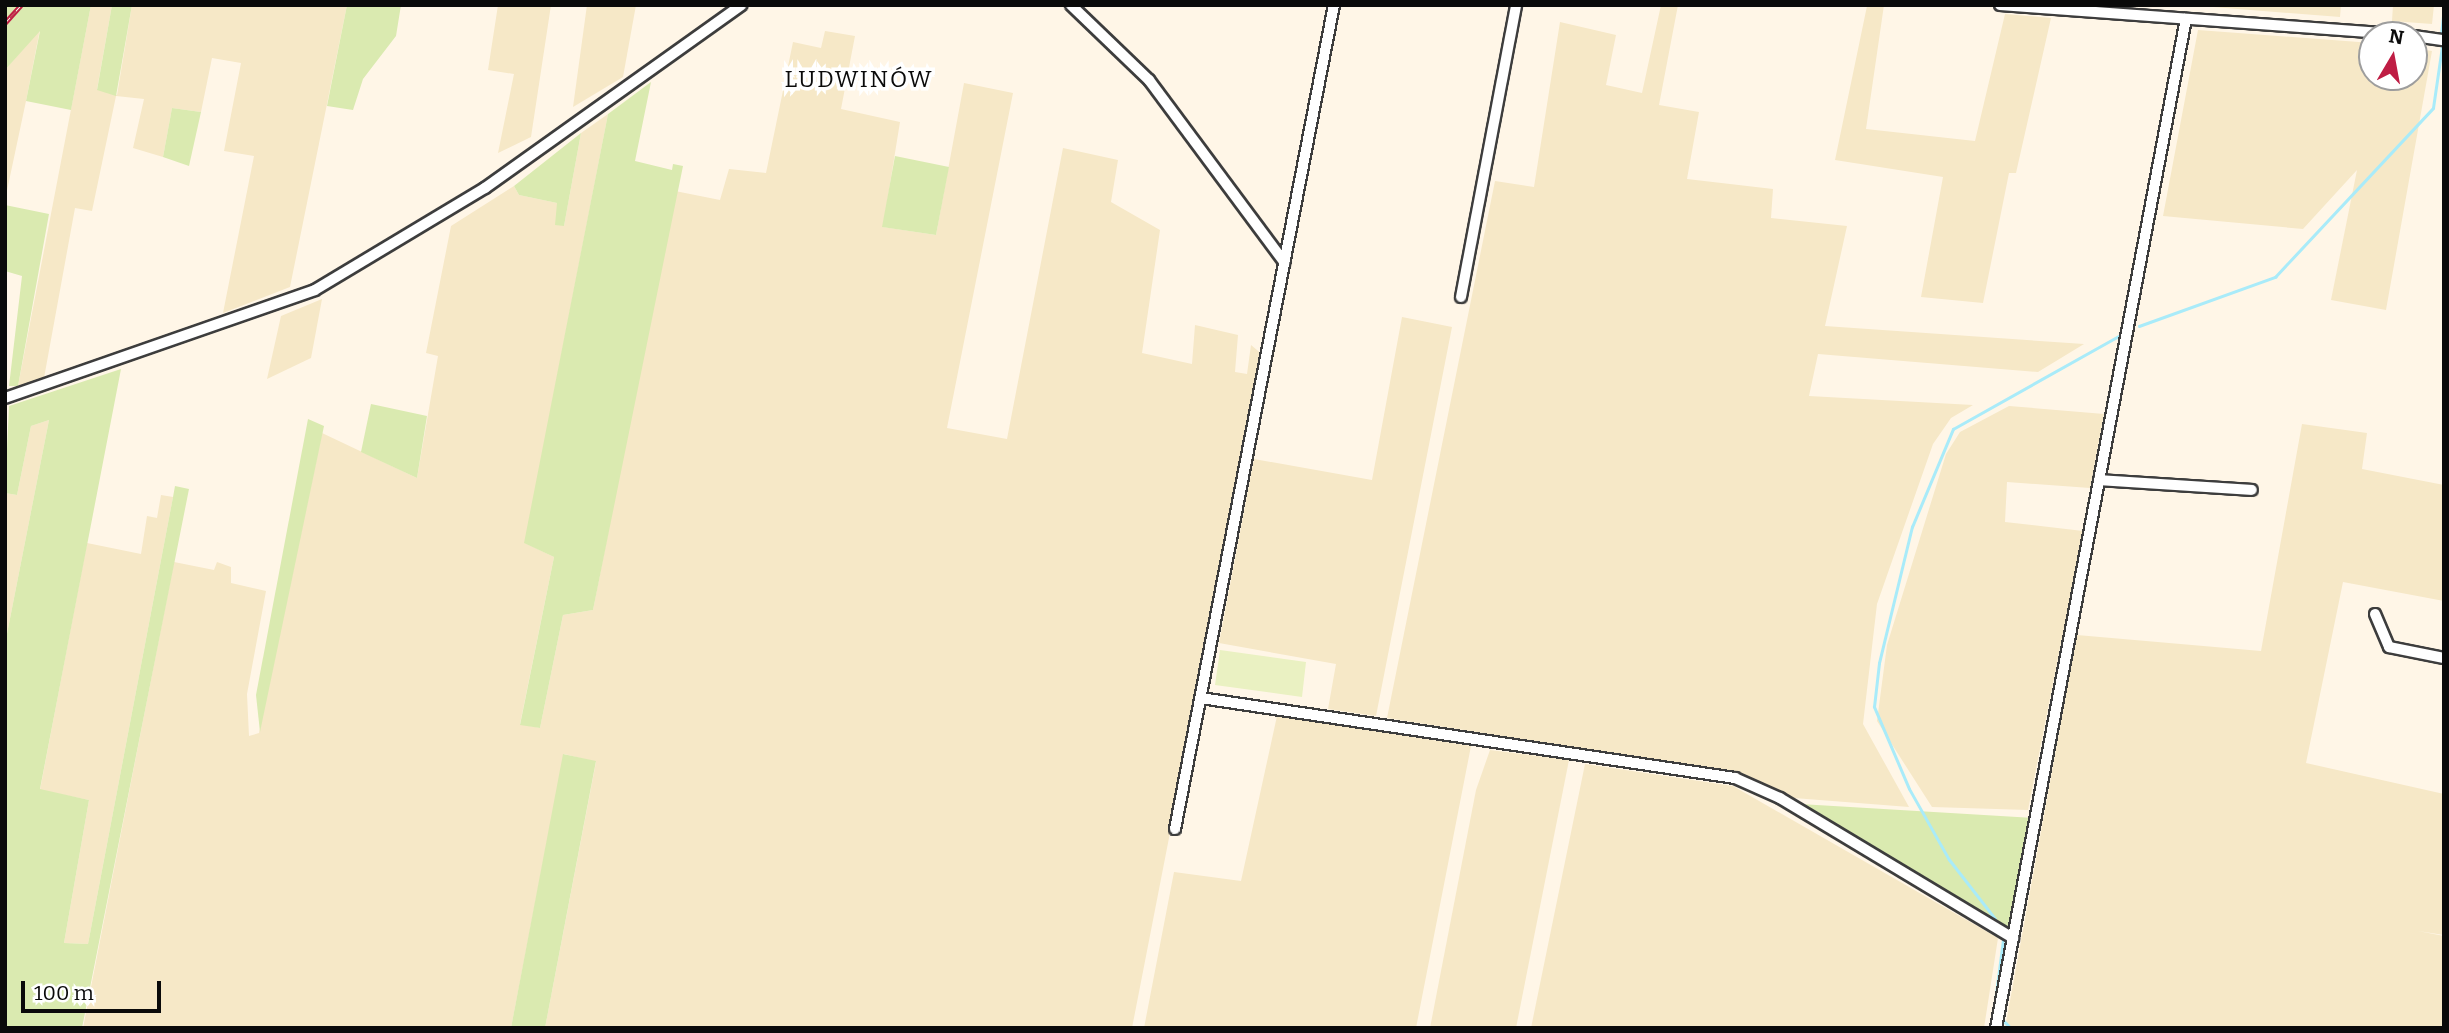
<!DOCTYPE html>
<meta charset="utf-8">
<style>
body{margin:0}
#map{position:relative;width:2449px;height:1033px;overflow:hidden;background:#fff6e7;font-family:Bitter,serif}
div>[style]{position:absolute}
[style*='--x']{left:calc(var(--x)*1px);top:calc(var(--y)*1px);width:calc(var(--w)*1px);rotate:calc(var(--a)*1deg)}
.farmland>*{inset:0;background:#f6e8c7}
.green>*{inset:0;background:#daeab0}
.pitch>*{inset:0;background:#eaf1c2}
.stream>*{height:2.5px;margin:-1.25px;padding:0 1.25px;transform-origin:1.25px;border-radius:1.25px;background:#a9ebf9}
.roads{filter:drop-shadow(2px 0 #3d3d3d) drop-shadow(-2px 0 #3d3d3d) drop-shadow(0 2px #3d3d3d) drop-shadow(0 -2px #3d3d3d)}
.street>*{height:10px;margin:-5px;padding:0 5px;transform-origin:5px;border-radius:5px;background:#fff}
.rail>*{height:5px;margin-top:-2.5px;transform-origin:0;background:repeating-linear-gradient(90deg,#fff 0 8px,#bf1d44 0 16px);box-sizing:border-box;border-block:2px solid #bf1d44}
span{translate:-50% -50%;white-space:nowrap;text-align:center;line-height:1.15;-webkit-text-stroke:7px #fff;paint-order:stroke}
.quarter-label{font-size:23px;color:#0a0a0a;letter-spacing:2px}
.frame{position:absolute;inset:0;border:7px solid #0a0a0a;pointer-events:none}
.north{position:absolute;left:2358px;top:21px;width:70px;height:70px;box-sizing:border-box;background:#fff;border:2px solid #9d9d9d;border-radius:50%;rotate:10deg;font-size:19px;font-weight:700;line-height:28px;text-align:center;color:#0a0a0a}
.north::after{content:'';display:block;margin:auto;width:24px;height:32px;background:#bf1d44;clip-path:polygon(50% 0,100% 100%,50% 72%,0 100%)}
.scale{position:absolute;left:21px;top:981px;width:140px;height:32px;box-sizing:border-box;border:4px solid #0a0a0a;border-top:0;padding-left:9px;font-size:21px;line-height:24px;white-space:nowrap;color:#0a0a0a;-webkit-text-stroke:5px #fff;paint-order:stroke}
</style>
<div id="map">
<div class="farmland">
<div style="clip-path:polygon(91px 5px,112px 5px,97px 89px,117px 95px,132px 5px,347px 5px,290px 287px,223px 313px,254px 156px,224px 151px,241px 63px,212px 58px,201px 112px,172px 108px,163px 157px,133px 148px,144px 99px,116px 96px,92px 211px,75px 208px,44px 378px,18px 386px)"></div>
<div style="clip-path:polygon(498px 5px,551px 5px,531px 137px,498px 153px,514px 74px,488px 70px)"></div>
<div style="clip-path:polygon(587px 5px,636px 5px,623px 77px,573px 107px)"></div>
<div style="clip-path:polygon(1661px 5px,1678px 5px,1659px 105px,1699px 112px,1687px 179px,1773px 189px,1771px 218px,1847px 226px,1825px 326px,2084px 344px,2038px 372px,1818px 354px,1809px 396px,1973px 405px,1951px 418px,1933px 444px,1877px 604px,1863px 724px,1909px 807px,1794px 798px,1739px 773px,1387px 718px,1495px 181px,1534px 187px,1560px 22px,1616px 35px,1606px 85px,1642px 93px)"></div>
<div style="clip-path:polygon(1884px 5px,1866px 129px,1975px 141px,2005px 14px,2051px 18px,2016px 173px,2009px 173px,1983px 303px,1921px 297px,1943px 177px,1835px 160px,1867px 6px)"></div>
<div style="clip-path:polygon(2188px 5px,2341px 5px,2340px 17px)"></div>
<div style="clip-path:polygon(2393px 5px,2434px 5px,2432px 24px,2392px 21px)"></div>
<div style="clip-path:polygon(40px 29px,26px 101px,5px 200px,5px 70px)"></div>
<div style="clip-path:polygon(2198px 30px,2372px 43px,2372px 77px,2414px 77px,2414px 48px,2432px 51px,2386px 310px,2331px 300px,2357px 170px,2303px 229px,2163px 216px)"></div>
<div style="clip-path:polygon(825px 31px,855px 36px,841px 109px,900px 122px,883px 227px,936px 235px,964px 83px,1013px 93px,947px 428px,1007px 439px,1063px 148px,1118px 160px,1111px 202px,1160px 230px,1142px 353px,1192px 364px,1195px 325px,1238px 335px,1235px 372px,1247px 374px,1251px 345px,1263px 355px,1132px 1028px,545px 1028px,596px 762px,564px 754px,511px 1028px,83px 1028px,174px 562px,214px 570px,217px 562px,231px 567px,231px 583px,266px 591px,247px 694px,249px 736px,259px 733px,322px 433px,417px 478px,438px 356px,426px 353px,451px 226px,514px 186px,519px 195px,557px 203px,564px 226px,581px 133px,608px 114px,525px 543px,554px 557px,520px 724px,540px 728px,563px 615px,593px 610px,675px 191px,720px 200px,729px 169px,766px 173px,793px 42px,821px 48px)"></div>
<div style="clip-path:polygon(322px 299px,311px 358px,267px 379px,281px 316px)"></div>
<div style="clip-path:polygon(1402px 317px,1452px 327px,1376px 716px,1328px 709px,1336px 664px,1219px 643px,1254px 459px,1372px 480px)"></div>
<div style="clip-path:polygon(2009px 406px,2104px 414px,2090px 488px,2007px 482px,2005px 522px,2083px 531px,2028px 810px,1932px 807px,1877px 721px,1887px 645px,1946px 454px,1960px 432px)"></div>
<div style="clip-path:polygon(49px 420px,5px 644px,5px 493px,17px 495px,31px 426px)"></div>
<div style="clip-path:polygon(2302px 424px,2367px 433px,2362px 469px,2444px 485px,2444px 601px,2343px 582px,2306px 763px,2444px 794px,2444px 935px,2418px 931px,2444px 936px,2444px 1028px,2005px 1028px,2077px 635px,2261px 651px)"></div>
<div style="clip-path:polygon(161px 495px,173px 497px,88px 944px,64px 943px,89px 800px,40px 790px,87px 543px,141px 554px,147px 516px,157px 518px)"></div>
<div style="clip-path:polygon(1277px 716px,1471px 746px,1416px 1028px,1144px 1028px,1174px 872px,1241px 881px)"></div>
<div style="clip-path:polygon(1490px 750px,1569px 760px,1516px 1028px,1430px 1028px,1476px 790px)"></div>
<div style="clip-path:polygon(1585px 764px,1733px 786px,1998px 938px,1984px 1028px,1531px 1028px)"></div>
</div>
<div class="green">
<div style="clip-path:polygon(5px 5px,91px 5px,71px 110px,26px 101px,40px 31px,5px 70px)"></div>
<div style="clip-path:polygon(112px 5px,132px 5px,116px 96px,97px 90px)"></div>
<div style="clip-path:polygon(347px 5px,401px 5px,396px 36px,363px 79px,353px 110px,327px 106px)"></div>
<div style="clip-path:polygon(651px 82px,635px 161px,672px 170px,673px 164px,683px 166px,593px 610px,563px 615px,540px 728px,520px 725px,554px 557px,524px 543px,608px 114px)"></div>
<div style="clip-path:polygon(172px 108px,201px 112px,189px 166px,163px 157px)"></div>
<div style="clip-path:polygon(581px 133px,564px 226px,555px 225px,557px 203px,519px 195px,514px 186px)"></div>
<div style="clip-path:polygon(895px 156px,949px 167px,936px 235px,882px 227px)"></div>
<div style="clip-path:polygon(5px 205px,49px 214px,18px 386px,9px 386px,22px 276px,5px 271px)"></div>
<div style="clip-path:polygon(121px 369px,40px 789px,89px 800px,64px 943px,88px 944px,173px 497px,175px 486px,189px 489px,82px 1028px,5px 1028px,5px 644px,49px 420px,31px 426px,17px 495px,5px 493px,9px 406px)"></div>
<div style="clip-path:polygon(371px 404px,427px 416px,417px 478px,361px 452px)"></div>
<div style="clip-path:polygon(308px 419px,324px 426px,260px 732px,256px 695px)"></div>
<div style="clip-path:polygon(563px 754px,596px 761px,545px 1028px,511px 1028px)"></div>
<div style="clip-path:polygon(1800px 804px,2035px 818px,2017px 932px,1936px 886px)"></div>
</div>
<div class="pitch">
<div style="clip-path:polygon(1220px 650px,1306px 662px,1302px 697px,1215px 685px)"></div>
</div>
<div class="stream">
<div style="--x:2441;--y:35;--w:30;--a:-84"></div>
<div style="--x:2139;--y:326;--w:145;--a:-19.8"></div>
<div style="--x:2275;--y:277;--w:231;--a:-46.9"></div>
<div style="--x:2433;--y:108;--w:63;--a:-81.7"></div>
<div style="--x:1995;--y:919;--w:75;--a:-127.9"></div>
<div style="--x:1949;--y:860;--w:81;--a:-119.4"></div>
<div style="--x:1909;--y:789;--w:89;--a:-113.1"></div>
<div style="--x:1874;--y:707;--w:44;--a:-83.5"></div>
<div style="--x:1879;--y:663;--w:140;--a:-76.4"></div>
<div style="--x:1912;--y:527;--w:106;--a:-67.3"></div>
<div style="--x:1953;--y:429;--w:190;--a:-29.3"></div>
<div style="--x:1994;--y:1009;--w:70;--a:-82.6"></div>
<div style="--x:2004;--y:1021;--w:10;--a:45"></div>
</div>
<div class="roads">
<div class="street">
<div style="--x:1071;--y:5;--w:108;--a:43.9"></div>
<div style="--x:1149;--y:80;--w:227;--a:53.4"></div>
<div style="--x:2000;--y:5;--w:407;--a:4.2"></div>
<div style="--x:2414;--y:36;--w:30;--a:8"></div>
<div style="--x:1461;--y:297;--w:297;--a:-79.3"></div>
<div style="--x:5;--y:398;--w:328;--a:-19.2"></div>
<div style="--x:315;--y:290;--w:198;--a:-31"></div>
<div style="--x:485;--y:188;--w:315;--a:-35.5"></div>
<div style="--x:2099;--y:480;--w:153;--a:3.7"></div>
<div style="--x:2375;--y:614;--w:36;--a:67"></div>
<div style="--x:2389;--y:647;--w:56;--a:11.3"></div>
<div style="--x:1201;--y:698;--w:540;--a:8.52"></div>
<div style="--x:1735;--y:778;--w:49;--a:24"></div>
<div style="--x:1780;--y:798;--w:272;--a:31"></div>
<div style="--x:1175;--y:829;--w:839;--a:-79.08"></div>
<div style="--x:1996;--y:1028;--w:1027;--a:-79.34"></div>
</div>
</div>
<div class="rail">
<div style="--x:5;--y:23;--w:24;--a:-48"></div>
</div>
<div class="quarter-label">
<span style="left:859px;top:79px">LUDWINÓW</span>
</div>
<div class="frame"></div>
<div class="north">N</div>
<div class="scale">100 m</div>
</div>
